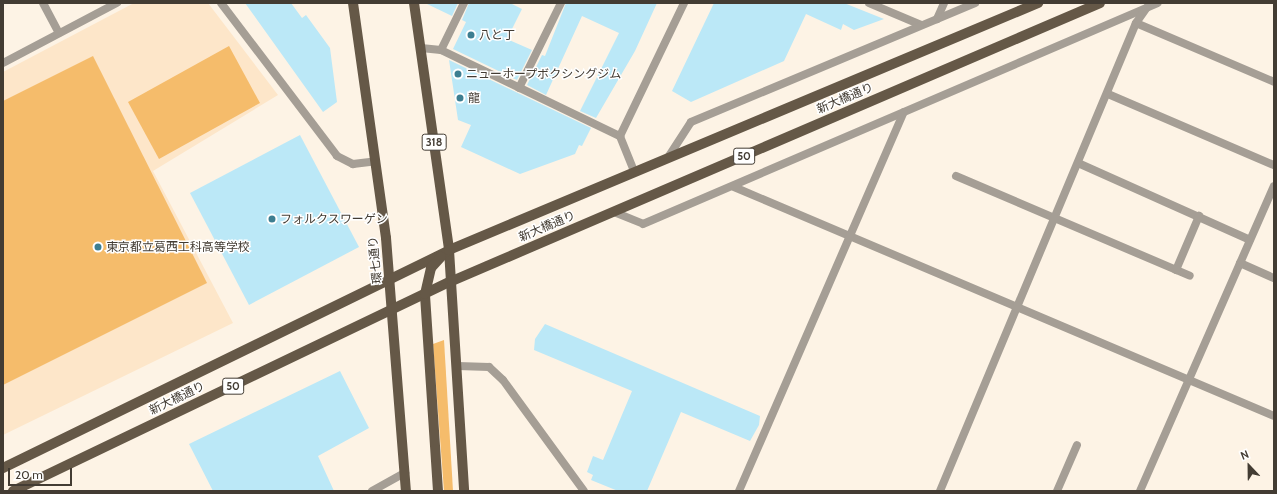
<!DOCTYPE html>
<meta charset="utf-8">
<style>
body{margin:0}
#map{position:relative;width:1277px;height:494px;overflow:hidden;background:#fdf3e5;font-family:Cabin,"Noto Sans JP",sans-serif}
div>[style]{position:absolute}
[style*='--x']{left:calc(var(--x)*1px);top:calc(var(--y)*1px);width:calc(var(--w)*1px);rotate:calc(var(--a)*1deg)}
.built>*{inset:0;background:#fde6c9}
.green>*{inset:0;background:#f5bc6b}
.building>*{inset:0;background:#bbe8f7}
.lane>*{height:8px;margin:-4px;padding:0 4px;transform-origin:4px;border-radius:4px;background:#a59e95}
.street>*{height:8px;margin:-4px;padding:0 4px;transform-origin:4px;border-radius:4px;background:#a59e95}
.primary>*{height:10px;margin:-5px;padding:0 5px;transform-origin:5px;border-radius:5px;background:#655847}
.dots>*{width:11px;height:11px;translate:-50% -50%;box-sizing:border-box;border:2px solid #fff;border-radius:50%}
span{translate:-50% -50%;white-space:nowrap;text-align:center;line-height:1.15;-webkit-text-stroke:3px #fff;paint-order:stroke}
.shield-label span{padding:1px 3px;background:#fff;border:1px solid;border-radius:3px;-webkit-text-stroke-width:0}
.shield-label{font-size:11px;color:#433c33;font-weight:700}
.poi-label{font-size:12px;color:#433c33}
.left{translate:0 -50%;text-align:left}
.street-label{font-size:12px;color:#433c33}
.frame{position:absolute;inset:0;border:4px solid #433c33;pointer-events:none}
.north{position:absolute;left:1229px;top:446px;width:40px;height:40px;-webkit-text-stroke:3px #fff;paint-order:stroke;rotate:338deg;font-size:11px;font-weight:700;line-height:16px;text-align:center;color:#433c33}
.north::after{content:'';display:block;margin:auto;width:14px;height:18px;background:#433c33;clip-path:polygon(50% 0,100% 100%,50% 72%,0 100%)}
.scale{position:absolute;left:8px;top:468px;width:64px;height:18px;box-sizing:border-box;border:2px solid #433c33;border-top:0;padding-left:5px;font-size:12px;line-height:14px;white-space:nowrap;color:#433c33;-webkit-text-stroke:3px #fff;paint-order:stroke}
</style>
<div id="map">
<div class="built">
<div style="clip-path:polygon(134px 3px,208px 3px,278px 95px,153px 171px,233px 323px,3px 435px,3px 72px)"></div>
</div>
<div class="green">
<div style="clip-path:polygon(229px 46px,260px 103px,159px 159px,128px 102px)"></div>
<div style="clip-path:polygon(93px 56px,207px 283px,3px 385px,3px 101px)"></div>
<div style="clip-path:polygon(444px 340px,453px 491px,444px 491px,433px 344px)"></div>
</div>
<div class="building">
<div style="clip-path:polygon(245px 3px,291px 3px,302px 18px,306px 15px,330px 48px,337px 102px,323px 112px)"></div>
<div style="clip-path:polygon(425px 3px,458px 3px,452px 16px)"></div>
<div style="clip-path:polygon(469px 3px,510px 3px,522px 9px,507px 39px,532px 50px,517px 80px,453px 49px,466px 22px,462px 20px)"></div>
<div style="clip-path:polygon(566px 3px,657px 3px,635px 51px,596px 118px,580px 111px,619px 33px,582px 16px,546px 95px,527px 85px,542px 55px,545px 56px)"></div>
<div style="clip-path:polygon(714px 3px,844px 3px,884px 19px,854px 30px,843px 24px,841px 30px,806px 14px,784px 61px,691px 102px,672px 91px)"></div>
<div style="clip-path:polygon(449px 60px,591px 128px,582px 146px,579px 145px,575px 154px,520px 174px,461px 147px,471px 125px,458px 120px)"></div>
<div style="clip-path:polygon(300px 135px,359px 247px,249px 305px,190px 193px)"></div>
<div style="clip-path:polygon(545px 324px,760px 416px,759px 425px,750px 441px,681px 412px,647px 491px,618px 491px,591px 480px,593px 475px,587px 472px,593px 456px,603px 460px,632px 391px,534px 350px,535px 339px)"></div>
<div style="clip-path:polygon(340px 371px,369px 428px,318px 456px,334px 491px,213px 491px,189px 444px)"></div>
</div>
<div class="lane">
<div style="--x:869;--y:3;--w:56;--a:22.9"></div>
<div style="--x:937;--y:19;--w:17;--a:-66"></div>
<div style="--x:1136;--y:23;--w:150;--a:23.1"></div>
<div style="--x:421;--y:48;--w:20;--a:6"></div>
<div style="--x:441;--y:50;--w:199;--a:25.7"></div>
<div style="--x:441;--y:50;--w:52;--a:-63.9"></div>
<div style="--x:519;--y:88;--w:95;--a:-63.7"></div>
<div style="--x:1108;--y:94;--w:181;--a:23.2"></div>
<div style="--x:1078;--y:163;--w:188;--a:24.1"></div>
<div style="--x:956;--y:176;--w:254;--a:23.1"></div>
<div style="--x:1240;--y:263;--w:37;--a:24"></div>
<div style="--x:1176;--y:270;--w:59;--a:-66.9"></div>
<div style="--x:1057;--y:491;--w:50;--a:-66.5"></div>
<div style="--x:1140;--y:491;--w:333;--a:-66.3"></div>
</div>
<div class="street">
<div style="--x:43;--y:3;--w:34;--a:62"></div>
<div style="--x:221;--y:3;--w:192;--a:52.8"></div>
<div style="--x:337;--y:156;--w:18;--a:27"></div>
<div style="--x:353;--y:164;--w:23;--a:-7"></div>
<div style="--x:3;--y:63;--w:129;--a:-27.8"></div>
<div style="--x:669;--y:156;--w:40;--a:-57.1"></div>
<div style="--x:691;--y:122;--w:308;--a:-22.7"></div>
<div style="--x:634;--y:171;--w:38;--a:-112"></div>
<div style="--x:620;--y:136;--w:148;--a:-64.3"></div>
<div style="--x:734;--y:187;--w:587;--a:22.98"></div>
<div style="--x:614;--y:212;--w:31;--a:22"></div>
<div style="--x:643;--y:224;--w:560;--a:-23.23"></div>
<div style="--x:458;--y:366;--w:31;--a:2"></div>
<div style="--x:489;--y:367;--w:19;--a:43"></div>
<div style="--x:503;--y:380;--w:137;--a:53.9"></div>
<div style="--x:372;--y:491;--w:38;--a:-29"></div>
<div style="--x:739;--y:491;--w:413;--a:-66.5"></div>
<div style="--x:940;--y:491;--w:507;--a:-67.28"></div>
<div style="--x:1136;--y:23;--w:19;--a:-55"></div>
</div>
<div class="primary">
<div style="--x:353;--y:3;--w:237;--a:82"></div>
<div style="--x:386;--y:238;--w:254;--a:85.5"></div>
<div style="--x:414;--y:3;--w:249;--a:81.9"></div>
<div style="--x:449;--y:250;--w:241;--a:86.4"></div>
<div style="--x:3;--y:468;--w:496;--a:-26"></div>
<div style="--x:449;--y:250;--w:639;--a:-22.75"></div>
<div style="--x:13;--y:491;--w:487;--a:-25.6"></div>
<div style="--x:452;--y:281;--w:705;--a:-23.22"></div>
<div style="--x:438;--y:491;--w:197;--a:-93.8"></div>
<div style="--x:425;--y:294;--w:27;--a:-77"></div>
<div style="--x:431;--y:268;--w:15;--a:-48"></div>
</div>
<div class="dots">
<div style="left:471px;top:35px;background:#3d7e91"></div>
<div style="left:458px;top:74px;background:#3d7e91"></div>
<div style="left:460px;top:98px;background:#3d7e91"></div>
<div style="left:272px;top:219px;background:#3d7e91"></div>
<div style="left:98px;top:247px;background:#3d7e91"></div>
</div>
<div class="shield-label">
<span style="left:434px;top:142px">318</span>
<span style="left:744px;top:156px">50</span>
<span style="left:233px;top:386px">50</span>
</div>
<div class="poi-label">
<span class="left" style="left:479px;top:35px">八と丁</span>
<span class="left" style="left:466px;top:74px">ニューホープボクシングジム</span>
<span class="left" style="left:468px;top:98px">龍</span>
<span class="left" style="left:280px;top:219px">フォルクスワーゲン</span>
<span class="left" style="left:106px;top:247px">東京都立葛西工科高等学校</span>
</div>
<div class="street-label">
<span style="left:845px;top:98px;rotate:-23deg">新大橋通り</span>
<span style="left:547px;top:226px;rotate:-23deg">新大橋通り</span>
<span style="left:375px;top:260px;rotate:-96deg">環七通り</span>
<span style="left:177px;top:398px;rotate:-26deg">新大橋通り</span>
</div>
<div class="frame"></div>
<div class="north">N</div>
<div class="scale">20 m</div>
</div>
